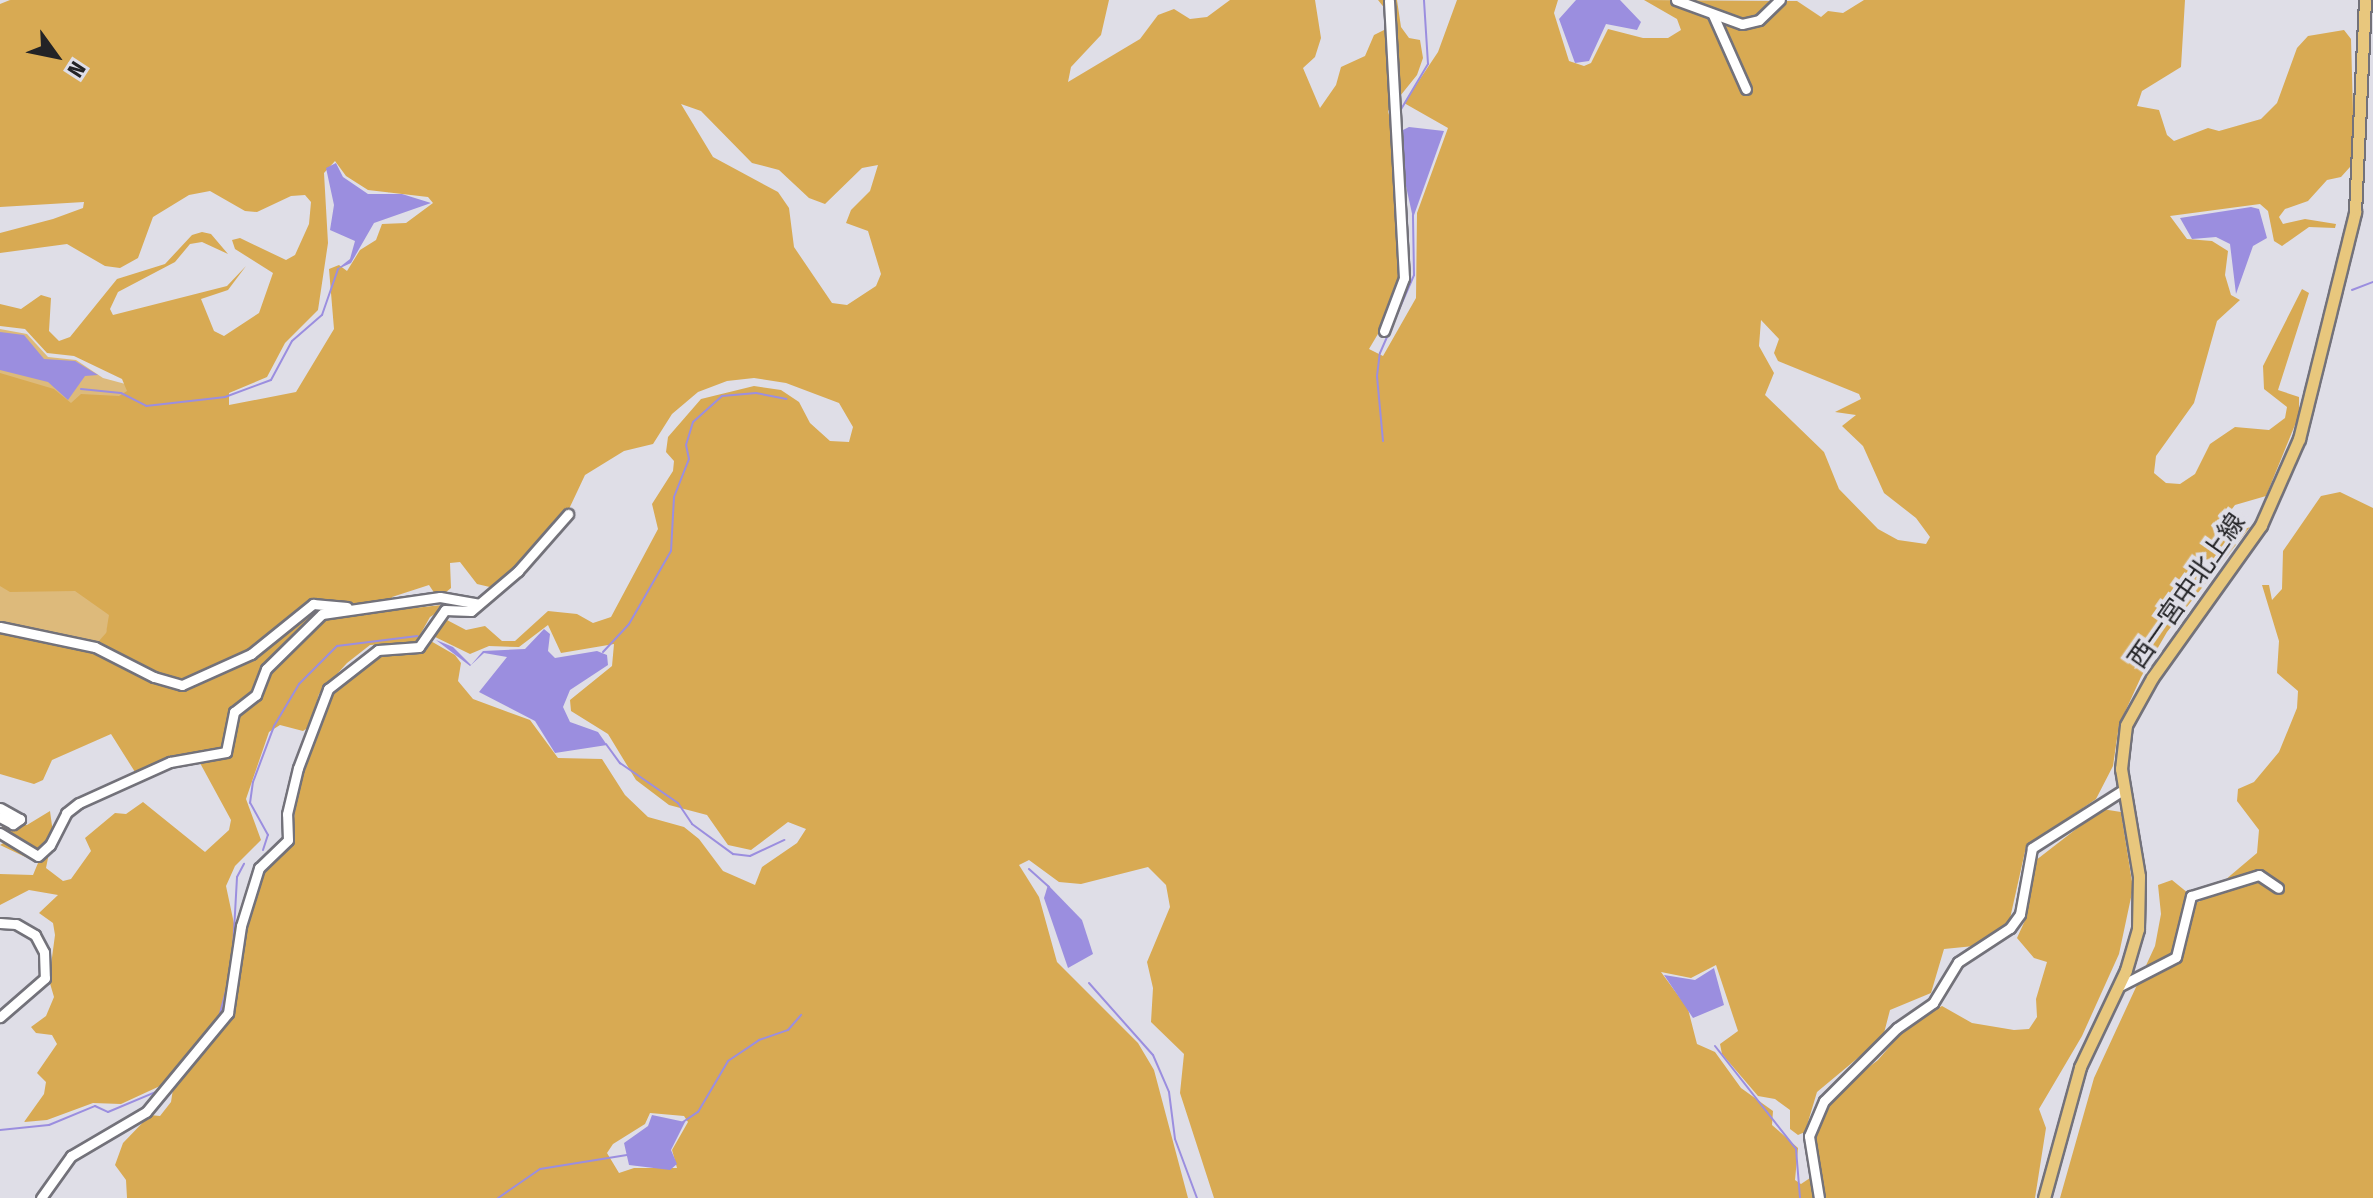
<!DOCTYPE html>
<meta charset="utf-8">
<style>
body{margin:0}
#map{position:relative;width:2373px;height:1198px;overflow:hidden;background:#dfdee7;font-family:"Fira Sans Condensed","Noto Sans JP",sans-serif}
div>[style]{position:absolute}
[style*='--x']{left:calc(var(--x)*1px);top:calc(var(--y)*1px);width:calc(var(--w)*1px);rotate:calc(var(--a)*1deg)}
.green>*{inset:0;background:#ddba7b}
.forest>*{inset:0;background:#d8aa53}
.water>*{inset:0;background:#9b8edf}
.stream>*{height:2px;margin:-1px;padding:0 1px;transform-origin:1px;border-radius:1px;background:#9b8edf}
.roads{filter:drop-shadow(2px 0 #73727a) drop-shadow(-2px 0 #73727a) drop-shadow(0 2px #73727a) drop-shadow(0 -2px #73727a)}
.minor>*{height:9px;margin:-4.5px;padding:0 4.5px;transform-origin:4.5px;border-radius:4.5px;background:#fff}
.major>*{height:11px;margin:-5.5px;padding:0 5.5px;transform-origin:5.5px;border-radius:5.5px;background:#e8c77d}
span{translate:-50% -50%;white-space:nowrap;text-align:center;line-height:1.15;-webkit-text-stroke:8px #dfdee7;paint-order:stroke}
.street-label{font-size:26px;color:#232326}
.north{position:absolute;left:16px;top:16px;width:80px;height:80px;-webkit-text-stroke:6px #dfdee7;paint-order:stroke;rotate:123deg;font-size:22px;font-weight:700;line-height:32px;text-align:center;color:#232326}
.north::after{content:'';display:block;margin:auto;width:28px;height:36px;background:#232326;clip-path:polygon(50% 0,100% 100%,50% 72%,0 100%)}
</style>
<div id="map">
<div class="green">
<div style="clip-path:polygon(0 329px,27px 334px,48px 357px,76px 360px,103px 378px,129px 385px,128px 542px,103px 646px,0 625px)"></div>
</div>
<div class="forest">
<div style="clip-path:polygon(evenodd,10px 0,1109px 0,1101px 35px,1071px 67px,1068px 82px,1140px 39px,1158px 15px,1174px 9px,1190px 19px,1207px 17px,1230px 0,1315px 0,1321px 38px,1315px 57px,1303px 68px,1320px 108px,1336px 85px,1341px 67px,1365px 56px,1374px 35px,1386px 29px,1386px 10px,1378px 0,1397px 0,1401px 27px,1409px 38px,1420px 40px,1423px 58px,1417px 75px,1388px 111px,1395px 138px,1399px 282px,1388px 317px,1369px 349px,1383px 356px,1416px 298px,1417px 213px,1448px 128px,1404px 103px,1438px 52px,1457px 0,1558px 0,1554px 13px,1569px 61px,1584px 66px,1591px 63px,1608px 29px,1643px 38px,1668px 38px,1681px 30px,1677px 19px,1644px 0,1797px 1px,1821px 17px,1828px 11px,1843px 13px,1864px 0,2185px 0,2181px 67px,2142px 91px,2137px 106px,2159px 110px,2167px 135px,2174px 141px,2208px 128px,2219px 131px,2261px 119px,2277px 103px,2297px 48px,2308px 36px,2344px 30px,2351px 39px,2354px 148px,2350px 167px,2341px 177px,2327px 180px,2308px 201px,2285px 209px,2279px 217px,2283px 224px,2305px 219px,2336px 224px,2335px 228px,2309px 227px,2282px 246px,2274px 241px,2268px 211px,2260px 204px,2170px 216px,2187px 239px,2212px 241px,2228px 251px,2225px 275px,2231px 295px,2240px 300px,2217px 321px,2194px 403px,2156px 456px,2154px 473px,2166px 483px,2180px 484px,2195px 474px,2210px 444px,2235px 427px,2269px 430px,2285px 418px,2287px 407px,2264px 389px,2263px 366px,2302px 289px,2309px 293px,2278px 390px,2299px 397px,2299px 415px,2266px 496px,2235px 505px,2222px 522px,2228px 536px,2250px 527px,2167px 632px,2141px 677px,2119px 725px,2113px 766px,2096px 799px,2026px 847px,2009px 923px,1974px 946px,1944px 949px,1931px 993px,1890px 1010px,1883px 1037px,1817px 1092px,1805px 1132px,1798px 1135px,1790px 1129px,1790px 1110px,1775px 1099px,1758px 1096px,1722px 1054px,1720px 1044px,1738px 1031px,1716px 965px,1691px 978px,1661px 972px,1688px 1009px,1697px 1044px,1715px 1052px,1741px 1088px,1773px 1111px,1772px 1125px,1798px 1148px,1795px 1180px,1801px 1184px,1813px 1176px,1817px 1198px,1214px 1198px,1180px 1093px,1184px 1054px,1151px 1022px,1153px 988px,1147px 962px,1170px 907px,1166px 885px,1148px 867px,1081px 884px,1059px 882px,1029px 860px,1019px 865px,1039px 897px,1057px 962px,1138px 1043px,1154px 1070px,1188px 1198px,127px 1198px,126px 1180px,115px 1165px,123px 1143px,150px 1115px,160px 1116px,171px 1102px,173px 1089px,160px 1086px,121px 1104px,93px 1103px,47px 1120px,24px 1122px,44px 1094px,46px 1082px,37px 1073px,57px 1044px,52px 1035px,36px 1033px,31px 1027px,46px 1016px,54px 997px,49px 980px,55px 935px,53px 923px,39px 913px,58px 895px,29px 890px,0 905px,0 874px,33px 875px,38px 863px,0 845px,7px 841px,0 821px,27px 825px,50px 811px,53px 833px,46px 868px,63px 881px,71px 879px,91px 851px,85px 838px,115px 813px,126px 814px,143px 802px,205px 852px,229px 830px,231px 820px,200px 763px,173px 755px,135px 772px,111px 734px,52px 760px,43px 780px,34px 784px,0 774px,0 633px,92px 649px,106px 633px,109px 615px,75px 591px,10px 592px,0 586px,0 373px,54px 389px,71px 403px,81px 394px,119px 396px,127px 391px,122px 379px,74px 356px,47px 353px,25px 329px,0 326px,0 304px,21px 309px,41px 295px,51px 298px,49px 331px,59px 341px,70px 337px,117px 279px,165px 264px,192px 235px,202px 232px,211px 234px,228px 254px,202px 242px,190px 244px,175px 262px,118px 292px,110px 309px,113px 315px,227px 286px,246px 266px,228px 290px,201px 299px,214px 331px,224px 336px,259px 313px,273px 273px,235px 249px,232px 240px,240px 238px,286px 260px,295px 255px,309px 224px,311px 202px,305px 195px,291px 196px,257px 212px,245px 211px,210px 191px,189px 195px,153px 217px,138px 258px,120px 268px,105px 266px,67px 244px,0 253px,0 233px,53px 219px,83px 208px,84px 202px,0 207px,0 4px,10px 0,681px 104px,701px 111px,752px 163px,779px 170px,809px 198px,825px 204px,862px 168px,878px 165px,870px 191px,851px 210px,846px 223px,868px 231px,881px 274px,876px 286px,847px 305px,832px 303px,794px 247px,789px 208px,778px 192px,713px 157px,681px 104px,10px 0,335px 161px,346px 176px,368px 190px,428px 197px,433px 203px,406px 223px,382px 224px,376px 240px,360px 250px,347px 271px,339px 265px,329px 269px,334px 329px,296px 392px,229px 405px,229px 393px,267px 377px,285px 343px,318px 310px,328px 243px,324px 173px,335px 161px,10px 0,1761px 320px,1779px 339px,1774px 353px,1778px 361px,1859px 394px,1861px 399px,1835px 412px,1856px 415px,1842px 426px,1863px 446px,1884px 493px,1916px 518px,1930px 537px,1926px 544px,1898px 540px,1878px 529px,1839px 489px,1824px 452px,1765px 395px,1774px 373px,1759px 346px,1761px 320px,10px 0,754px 378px,786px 383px,839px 403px,853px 427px,849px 442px,830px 441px,810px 423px,799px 402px,781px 390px,754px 386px,701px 399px,668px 437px,666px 452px,674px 461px,673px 471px,652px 504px,658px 529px,611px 617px,593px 623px,577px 614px,548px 611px,515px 641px,502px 641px,485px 626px,466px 630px,447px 620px,439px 620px,429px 634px,470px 654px,489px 646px,519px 647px,548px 625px,561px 653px,614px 644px,612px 666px,570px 700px,571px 711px,608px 734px,636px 780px,669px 805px,707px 815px,728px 845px,751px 850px,788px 822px,806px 829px,797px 843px,762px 867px,755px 885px,723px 871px,699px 839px,684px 827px,648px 817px,625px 795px,602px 759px,558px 758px,530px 720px,473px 699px,458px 681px,461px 663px,455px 655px,429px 640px,387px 650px,329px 693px,301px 770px,291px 839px,267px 851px,255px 903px,242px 932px,236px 933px,226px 886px,235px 866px,261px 840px,246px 799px,269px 732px,280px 725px,303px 731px,309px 727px,319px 694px,347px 663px,370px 645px,416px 642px,430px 617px,451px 604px,396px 610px,390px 605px,392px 597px,429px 585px,435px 594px,445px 593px,451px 588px,450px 563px,460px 562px,477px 584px,494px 588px,569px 509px,585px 475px,624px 451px,653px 444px,672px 414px,698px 392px,727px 381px,754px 378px,10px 0,650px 1113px,684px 1116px,688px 1122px,672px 1150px,677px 1168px,634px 1168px,619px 1173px,607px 1153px,613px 1144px,645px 1124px,650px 1113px)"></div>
<div style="clip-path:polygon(2340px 492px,2373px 508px,2373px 1198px,2060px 1198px,2094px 1078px,2155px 946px,2161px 914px,2158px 885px,2172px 880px,2199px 902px,2257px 853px,2259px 830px,2237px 801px,2238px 789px,2254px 782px,2279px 752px,2297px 708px,2298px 691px,2277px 673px,2279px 641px,2262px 585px,2269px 585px,2272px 600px,2282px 589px,2283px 551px,2321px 496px)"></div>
<div style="clip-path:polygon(2102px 809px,2121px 812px,2133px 888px,2119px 954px,2082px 1036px,2039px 1109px,2046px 1128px,2035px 1198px,1825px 1198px,1813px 1134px,1821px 1114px,1835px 1093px,1878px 1060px,1910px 1023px,1942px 1006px,1972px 1023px,2014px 1030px,2029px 1029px,2037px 1017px,2036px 999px,2047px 962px,2034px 958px,2017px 938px,2027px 916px,2031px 864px)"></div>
</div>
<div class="water">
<div style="clip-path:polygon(1576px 0,1620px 0,1641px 22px,1637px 30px,1606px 24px,1589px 61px,1575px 63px,1559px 19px)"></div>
<div style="clip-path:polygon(1409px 127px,1444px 131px,1413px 218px,1404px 177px,1403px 130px)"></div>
<div style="clip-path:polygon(336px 163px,343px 177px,368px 194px,402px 194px,431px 203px,374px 223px,351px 263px,336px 270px,350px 259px,355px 241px,330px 230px,334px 205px,326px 168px)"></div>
<div style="clip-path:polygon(2251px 207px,2259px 209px,2267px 238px,2253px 246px,2236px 294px,2230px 244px,2216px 237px,2192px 239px,2180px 218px)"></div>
<div style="clip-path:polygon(0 332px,24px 335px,44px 359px,75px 361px,98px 375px,85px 376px,68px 400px,48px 382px,0 370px)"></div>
<div style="clip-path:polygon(544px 629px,550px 634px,548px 651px,555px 658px,597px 651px,607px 655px,608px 665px,570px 690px,563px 707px,570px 722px,598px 732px,607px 745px,555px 753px,535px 721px,479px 692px,507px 657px,484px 653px,470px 666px,436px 640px,453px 647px,471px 665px,483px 651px,525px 649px)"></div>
<div style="clip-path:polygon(1048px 885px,1082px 920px,1093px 954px,1068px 968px,1044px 898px)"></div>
<div style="clip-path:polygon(1714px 968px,1724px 1005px,1693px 1018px,1664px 975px,1695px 980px)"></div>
<div style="clip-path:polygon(652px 1115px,685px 1122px,671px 1150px,677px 1164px,670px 1170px,629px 1165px,624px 1143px,648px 1126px)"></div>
</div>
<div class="stream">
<div style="--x:1400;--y:111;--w:55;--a:-59.2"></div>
<div style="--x:1428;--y:64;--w:64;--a:-93.6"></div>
<div style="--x:2352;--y:290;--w:22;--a:-21"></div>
<div style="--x:81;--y:389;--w:40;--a:5.7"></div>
<div style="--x:121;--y:393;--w:28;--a:27"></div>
<div style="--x:146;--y:406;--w:80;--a:-6.5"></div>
<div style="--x:225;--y:397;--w:49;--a:-20.3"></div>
<div style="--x:271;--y:380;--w:44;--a:-61.7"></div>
<div style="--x:292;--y:341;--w:40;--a:-41"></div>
<div style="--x:322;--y:315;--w:49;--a:-70.8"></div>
<div style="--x:1383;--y:441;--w:65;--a:-95.3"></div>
<div style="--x:1377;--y:376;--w:23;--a:-83"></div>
<div style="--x:1380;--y:353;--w:85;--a:-66.4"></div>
<div style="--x:1414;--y:275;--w:60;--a:-91"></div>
<div style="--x:603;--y:652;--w:38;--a:-47"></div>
<div style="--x:629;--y:624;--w:84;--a:-60.1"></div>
<div style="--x:671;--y:551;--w:54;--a:-86.8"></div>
<div style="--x:674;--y:497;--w:41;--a:-68.5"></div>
<div style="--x:689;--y:459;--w:14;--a:-102"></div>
<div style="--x:686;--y:445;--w:24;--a:-73"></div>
<div style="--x:693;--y:422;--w:39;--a:-42"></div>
<div style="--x:722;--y:396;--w:34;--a:-5"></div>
<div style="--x:756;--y:393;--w:31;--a:11"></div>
<div style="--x:606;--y:744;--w:24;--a:54"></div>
<div style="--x:620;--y:763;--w:70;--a:34.6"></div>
<div style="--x:678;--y:803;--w:25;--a:56"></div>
<div style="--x:692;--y:824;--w:51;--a:36.2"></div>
<div style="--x:733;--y:854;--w:17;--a:7"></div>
<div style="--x:750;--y:856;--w:38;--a:-25"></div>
<div style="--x:263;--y:850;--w:16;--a:-72"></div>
<div style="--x:268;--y:835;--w:37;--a:-119"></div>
<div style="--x:250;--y:803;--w:21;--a:-82"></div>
<div style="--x:253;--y:782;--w:60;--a:-69.4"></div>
<div style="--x:274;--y:726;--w:49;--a:-59.2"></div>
<div style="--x:299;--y:684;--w:54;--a:-45"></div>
<div style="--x:337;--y:646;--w:81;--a:-7.1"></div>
<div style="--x:1029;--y:869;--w:27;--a:42"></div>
<div style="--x:233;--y:949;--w:72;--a:-86.8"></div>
<div style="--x:237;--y:877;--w:15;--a:-62"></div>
<div style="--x:1089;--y:983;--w:96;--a:48.4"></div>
<div style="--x:1153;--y:1055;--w:40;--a:66.6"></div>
<div style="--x:1169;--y:1092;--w:47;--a:82.7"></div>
<div style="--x:1175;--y:1139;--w:63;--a:69.6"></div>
<div style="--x:1715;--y:1046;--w:131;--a:51.8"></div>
<div style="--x:1796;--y:1149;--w:49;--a:85.3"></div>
<div style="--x:180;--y:1065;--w:62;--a:-50.9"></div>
<div style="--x:219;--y:1017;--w:39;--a:-75"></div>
<div style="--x:683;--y:1122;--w:18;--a:-34"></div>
<div style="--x:698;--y:1112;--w:59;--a:-59.5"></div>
<div style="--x:728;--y:1061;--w:37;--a:-34"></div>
<div style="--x:759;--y:1040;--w:31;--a:-19"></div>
<div style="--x:788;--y:1030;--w:20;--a:-49"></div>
<div style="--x:0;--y:1130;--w:49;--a:-5.8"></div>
<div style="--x:49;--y:1125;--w:50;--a:-22.4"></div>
<div style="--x:95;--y:1106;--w:14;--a:25"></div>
<div style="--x:108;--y:1112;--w:54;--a:-22.8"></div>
<div style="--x:498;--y:1198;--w:51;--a:-34.6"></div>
<div style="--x:540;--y:1169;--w:88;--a:-9.1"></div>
</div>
<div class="roads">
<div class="minor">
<div style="--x:1676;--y:0;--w:70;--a:20"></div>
<div style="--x:1742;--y:24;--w:17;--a:-13"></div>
<div style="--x:1759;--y:20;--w:29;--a:-44"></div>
<div style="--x:1713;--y:15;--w:81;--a:66"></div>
<div style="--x:1384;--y:331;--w:57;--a:-69.3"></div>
<div style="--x:1404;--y:278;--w:278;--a:-93.1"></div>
<div style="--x:0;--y:627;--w:97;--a:11.9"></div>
<div style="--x:95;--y:647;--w:66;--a:27"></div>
<div style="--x:154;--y:677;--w:29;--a:16"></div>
<div style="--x:182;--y:685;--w:76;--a:-24.2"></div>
<div style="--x:251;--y:654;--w:80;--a:-38.9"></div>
<div style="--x:313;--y:604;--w:34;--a:5"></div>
<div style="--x:0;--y:808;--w:23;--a:29"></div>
<div style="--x:20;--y:819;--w:9;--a:144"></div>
<div style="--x:13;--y:824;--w:15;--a:-152"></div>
<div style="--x:0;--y:833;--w:44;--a:31.2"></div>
<div style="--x:38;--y:856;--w:16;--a:-43"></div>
<div style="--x:50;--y:845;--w:36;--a:-63"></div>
<div style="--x:66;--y:813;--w:16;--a:-38"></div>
<div style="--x:79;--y:803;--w:100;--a:-24.3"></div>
<div style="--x:170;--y:762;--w:57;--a:-10.1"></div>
<div style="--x:226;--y:752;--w:41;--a:-78.7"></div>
<div style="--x:234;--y:712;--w:28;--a:-38"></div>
<div style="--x:256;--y:695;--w:28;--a:-69"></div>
<div style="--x:266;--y:669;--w:78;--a:-44.5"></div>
<div style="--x:322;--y:614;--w:119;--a:-8.2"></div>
<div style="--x:440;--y:597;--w:39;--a:10"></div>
<div style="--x:0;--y:923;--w:16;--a:4"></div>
<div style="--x:16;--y:924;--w:22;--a:30"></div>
<div style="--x:35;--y:935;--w:19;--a:62"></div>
<div style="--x:44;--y:952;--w:26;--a:88"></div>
<div style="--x:45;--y:978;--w:60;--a:139.1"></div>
<div style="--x:2118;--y:987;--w:65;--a:-27.3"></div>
<div style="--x:2176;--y:957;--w:63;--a:-76.2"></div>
<div style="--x:2191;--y:896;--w:71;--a:-17.2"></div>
<div style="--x:2259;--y:875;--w:23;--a:34"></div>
<div style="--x:41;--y:1198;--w:52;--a:-54.5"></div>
<div style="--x:71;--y:1156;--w:87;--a:-30.4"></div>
<div style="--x:146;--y:1112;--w:129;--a:-50.4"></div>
<div style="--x:228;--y:1013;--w:88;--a:-81.5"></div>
<div style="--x:241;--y:926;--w:61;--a:-72.8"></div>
<div style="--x:259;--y:868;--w:40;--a:-44"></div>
<div style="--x:288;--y:840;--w:26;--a:-92"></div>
<div style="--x:287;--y:814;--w:47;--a:-76.6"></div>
<div style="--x:298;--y:768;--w:85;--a:-69.2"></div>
<div style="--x:328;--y:689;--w:63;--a:-38"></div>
<div style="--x:378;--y:650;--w:41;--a:-4.2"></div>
<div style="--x:419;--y:647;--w:45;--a:-54.9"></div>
<div style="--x:445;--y:610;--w:26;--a:2"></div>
<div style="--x:471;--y:611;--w:62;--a:-40.4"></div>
<div style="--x:518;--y:571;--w:76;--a:-48.7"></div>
<div style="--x:1819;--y:1198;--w:63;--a:-99.2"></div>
<div style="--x:1809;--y:1136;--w:38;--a:-67"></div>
<div style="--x:1824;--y:1101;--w:103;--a:-45"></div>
<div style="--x:1897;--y:1028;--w:44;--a:-34.8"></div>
<div style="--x:1933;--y:1003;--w:48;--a:-58.6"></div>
<div style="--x:1958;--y:962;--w:62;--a:-33.2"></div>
<div style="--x:2010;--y:928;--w:17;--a:-54"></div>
<div style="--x:2020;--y:914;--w:67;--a:-79.7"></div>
<div style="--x:2032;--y:848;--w:108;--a:-32.5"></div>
</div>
<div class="major">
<div style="--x:2044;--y:1198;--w:136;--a:-74.6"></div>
<div style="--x:2080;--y:1067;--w:107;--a:-64.6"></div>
<div style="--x:2126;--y:970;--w:43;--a:-73.7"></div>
<div style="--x:2138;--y:929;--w:53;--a:-88.9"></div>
<div style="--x:2139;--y:876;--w:109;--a:-99.5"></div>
<div style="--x:2121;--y:769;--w:44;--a:-83.5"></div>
<div style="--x:2126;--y:725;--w:54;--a:-61"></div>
<div style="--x:2152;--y:678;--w:188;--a:-54.5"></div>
<div style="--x:2261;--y:525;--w:94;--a:-66.2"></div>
<div style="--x:2299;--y:439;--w:234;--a:-76.1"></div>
<div style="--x:2355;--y:212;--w:212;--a:-87.3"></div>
</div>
</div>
<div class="street-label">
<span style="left:2187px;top:591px;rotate:-55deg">西一宮中北上線</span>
</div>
<div class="north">N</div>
</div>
